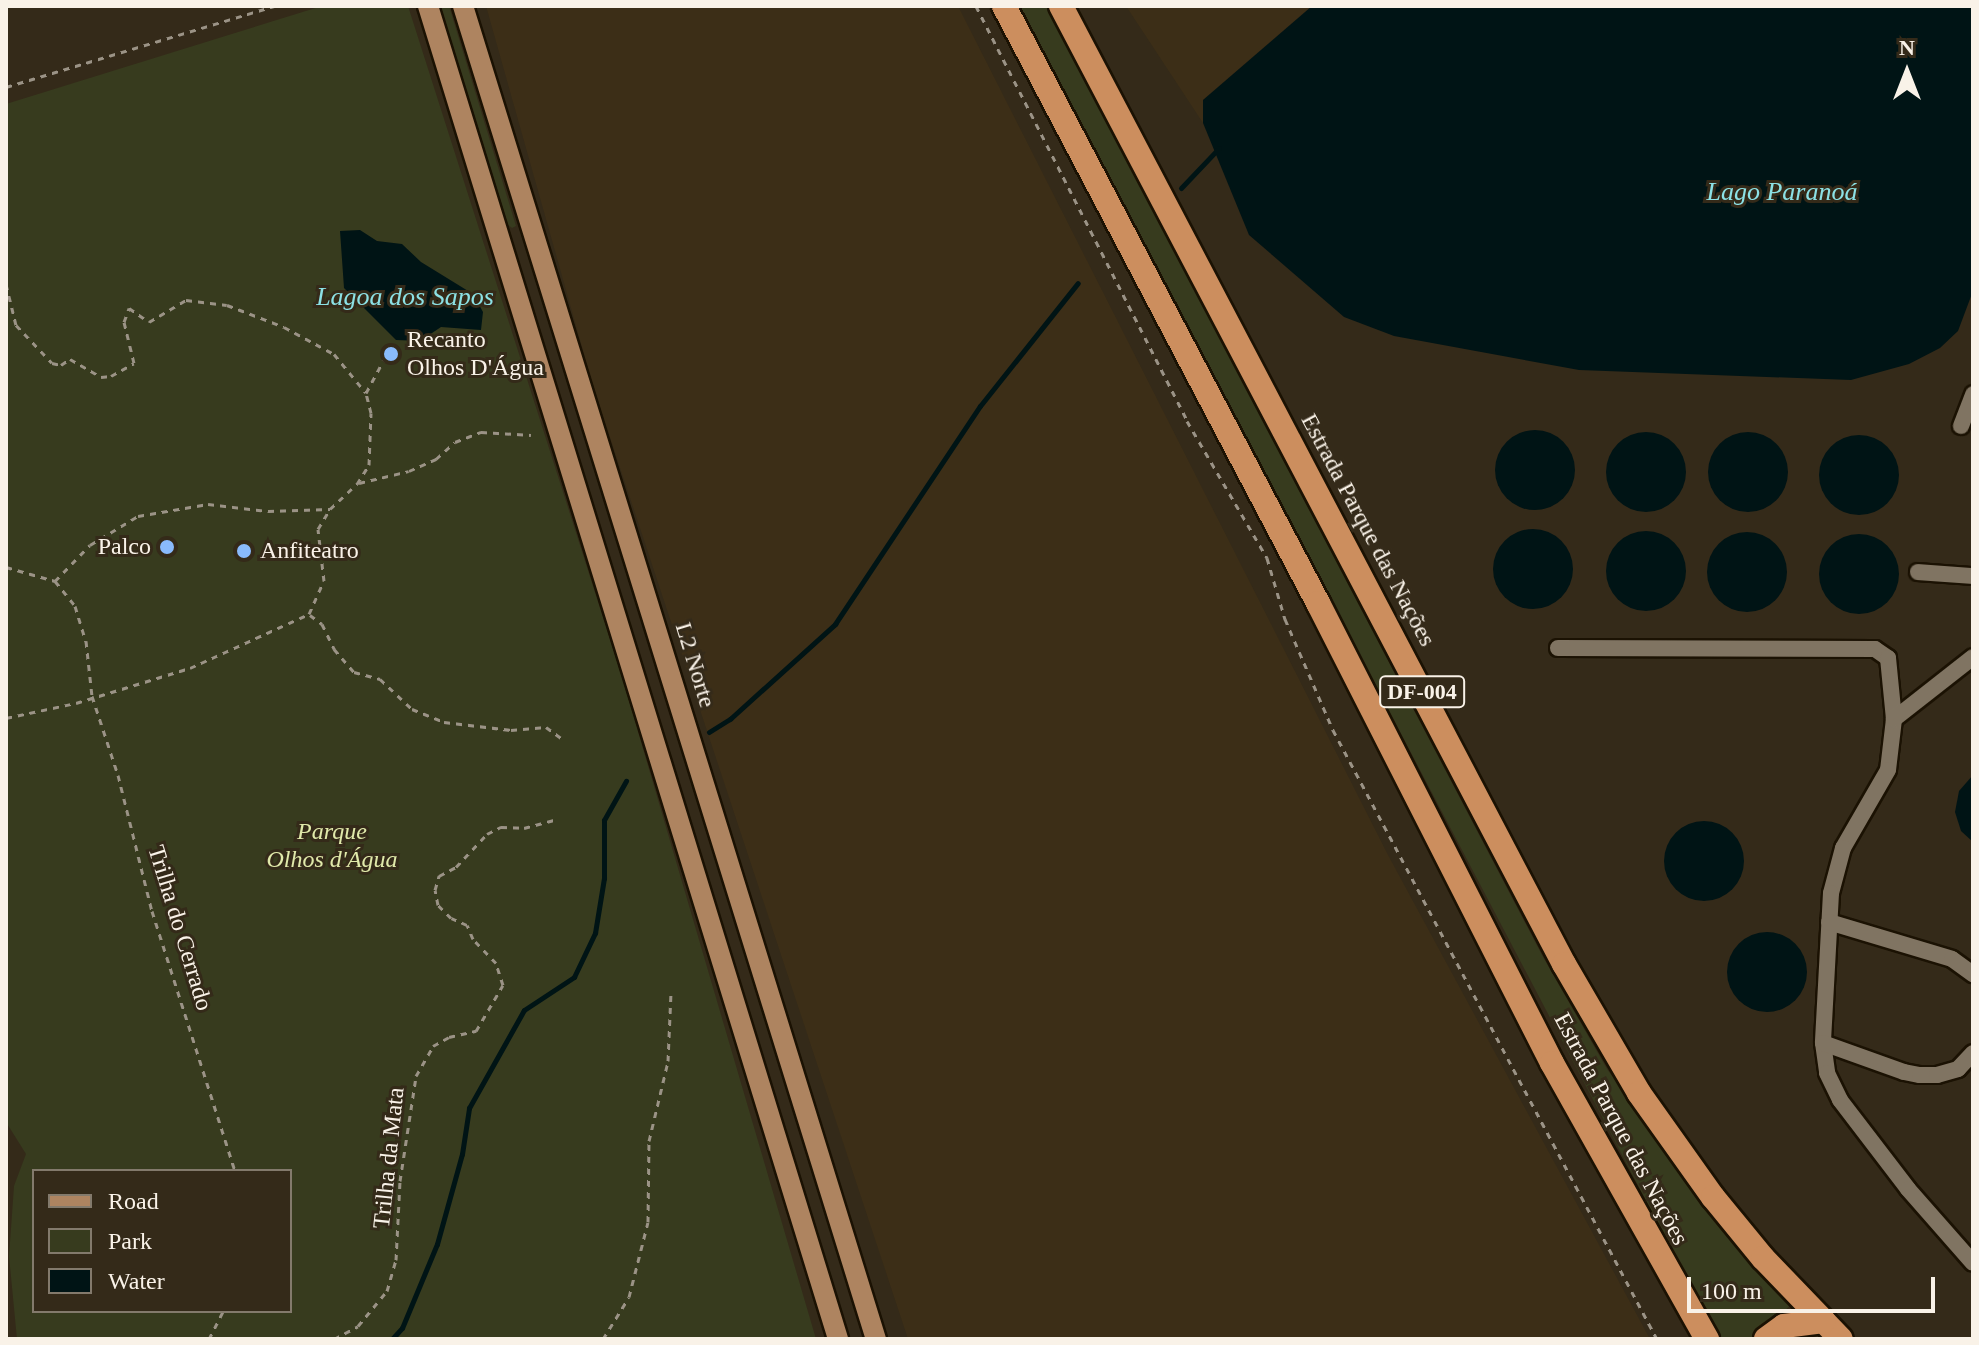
<!DOCTYPE html>
<meta charset="utf-8">
<style>
body{margin:0}
#map{position:relative;width:1979px;height:1345px;overflow:hidden;background:#342a19;font-family:Georgia,serif}
div>[style]{position:absolute}
[style*='--x']{left:calc(var(--x)*1px);top:calc(var(--y)*1px);width:calc(var(--w)*1px);rotate:calc(var(--a)*1deg)}
.built>*{inset:0;background:#3c2e17}
.green>*{inset:0;background:#373b1e}
.water>*{inset:0;background:#001415}
.round{border-radius:50%}
.stream>*{height:5px;margin:-2.5px;padding:0 2.5px;transform-origin:2.5px;border-radius:2.5px;background:#001415}
.path>*{height:3px;margin-top:-1.5px;transform-origin:0;background:repeating-linear-gradient(90deg,#9b9386 0 6px,transparent 0 12px)}
.roads{filter:drop-shadow(2px 0 #1b1203) drop-shadow(-2px 0 #1b1203) drop-shadow(0 2px #1b1203) drop-shadow(0 -2px #1b1203)}
.minor>*{height:16px;margin:-8px;padding:0 8px;transform-origin:8px;border-radius:8px;background:#807462}
.major>*{height:20px;margin:-10px;padding:0 10px;transform-origin:10px;border-radius:10px;background:#ae8460}
.highway>*{height:24px;margin:-12px;padding:0 12px;transform-origin:12px;border-radius:12px;background:#cc8e5e}
.dots>*{width:22px;height:22px;translate:-50% -50%;box-sizing:border-box;border:4px solid #342a19;border-radius:50%}
span{translate:-50% -50%;white-space:nowrap;text-align:center;line-height:1.15;-webkit-text-stroke:6px #342a19;paint-order:stroke}
.shield-label span{padding:2px 6px;background:#342a19;border:2px solid;border-radius:6px;-webkit-text-stroke-width:0}
.shield-label{font-size:22px;color:#f9f2e8;font-weight:700}
.poi-label{font-size:24px;color:#f9f2e8}
.left{translate:0 -50%;text-align:left}
.right{translate:-100% -50%;text-align:right}
.street-label{font-size:24px;color:#f9f2e8}
.park-label{font-size:24px;color:#e0e9aa;font-style:italic}
.water-label{font-size:26px;color:#8ce1e5;font-style:italic}
.frame{position:absolute;inset:0;border:8px solid #f9f2e8;pointer-events:none}
.legend{position:absolute;left:32px;top:1169px;width:260px;height:144px;box-sizing:border-box;background:#342a19;border:2px solid #837a6c;margin:0;padding:10px 14px;list-style:none;font-size:24px;color:#f9f2e8}
.legend li{display:flex;align-items:center;gap:16px;height:40px}
.legend b{width:40px;border:2px solid #837a6c}
.north{position:absolute;left:1867px;top:32px;width:80px;height:80px;-webkit-text-stroke:6px #342a19;paint-order:stroke;rotate:0deg;font-size:22px;font-weight:700;line-height:32px;text-align:center;color:#f9f2e8}
.north::after{content:'';display:block;margin:auto;width:28px;height:36px;background:#f9f2e8;clip-path:polygon(50% 0,100% 100%,50% 72%,0 100%)}
.scale{position:absolute;left:1687px;top:1277px;width:248px;height:36px;box-sizing:border-box;border:4px solid #f9f2e8;border-top:0;padding-left:10px;font-size:24px;line-height:28px;white-space:nowrap;color:#f9f2e8;-webkit-text-stroke:6px #342a19;paint-order:stroke}
</style>
<div id="map">
<div class="built">
<div style="clip-path:polygon(486px 6px,958px 6px,1388px 855px,1650px 1339px,908px 1339px,593px 386px)"></div>
<div style="clip-path:polygon(1126px 6px,1312px 6px,1203px 100px,1203px 123px)"></div>
</div>
<div class="green">
<div style="clip-path:polygon(evenodd,322px 6px,408px 6px,622px 677px,816px 1339px,17px 1339px,9px 1256px,14px 1186px,26px 1154px,6px 1122px,6px 104px,322px 6px,34px 1171px,290px 1171px,290px 1311px,34px 1311px,34px 1171px)"></div>
<div style="clip-path:polygon(440px 6px,449px 6px,516px 226px,512px 228px,508px 225px)"></div>
<div style="clip-path:polygon(1019px 6px,1046px 6px,1542px 955px,1607px 1069px,1723px 1227px,1792px 1304px,1752px 1339px,1722px 1339px,1694px 1292px)"></div>
</div>
<div class="water">
<div style="clip-path:polygon(1312px 6px,1973px 6px,1973px 291px,1958px 331px,1940px 348px,1909px 364px,1851px 380px,1579px 370px,1394px 336px,1344px 317px,1249px 235px,1203px 123px,1203px 100px)"></div>
<div style="clip-path:polygon(360px 230px,377px 241px,402px 244px,421px 262px,473px 294px,483px 312px,481px 330px,441px 327px,420px 341px,396px 340px,344px 288px,340px 231px)"></div>
<div class="round" style="left:1495px;top:430px;width:80px;height:80px"></div>
<div class="round" style="left:1606px;top:432px;width:80px;height:80px"></div>
<div class="round" style="left:1708px;top:432px;width:80px;height:80px"></div>
<div class="round" style="left:1819px;top:435px;width:80px;height:80px"></div>
<div class="round" style="left:1493px;top:529px;width:80px;height:80px"></div>
<div class="round" style="left:1606px;top:531px;width:80px;height:80px"></div>
<div class="round" style="left:1707px;top:532px;width:80px;height:80px"></div>
<div class="round" style="left:1819px;top:534px;width:80px;height:80px"></div>
<div style="clip-path:polygon(1973px 775px,1973px 842px,1961px 831px,1955px 812px,1959px 791px)"></div>
<div class="round" style="left:1664px;top:821px;width:80px;height:80px"></div>
<div class="round" style="left:1727px;top:932px;width:80px;height:80px"></div>
</div>
<div class="stream">
<div style="--x:1181;--y:188;--w:55;--a:-46.5"></div>
<div style="--x:709;--y:732;--w:25;--a:-32"></div>
<div style="--x:730;--y:719;--w:142;--a:-42.1"></div>
<div style="--x:835;--y:624;--w:262;--a:-56.4"></div>
<div style="--x:980;--y:406;--w:157;--a:-51.5"></div>
<div style="--x:392;--y:1339;--w:15;--a:-48"></div>
<div style="--x:402;--y:1328;--w:91;--a:-67.4"></div>
<div style="--x:437;--y:1244;--w:93;--a:-74.5"></div>
<div style="--x:462;--y:1154;--w:47;--a:-81.3"></div>
<div style="--x:469;--y:1108;--w:112;--a:-60.7"></div>
<div style="--x:524;--y:1010;--w:60;--a:-33.4"></div>
<div style="--x:574;--y:977;--w:49;--a:-64.5"></div>
<div style="--x:595;--y:933;--w:56;--a:-80.7"></div>
<div style="--x:604;--y:878;--w:58;--a:-90"></div>
<div style="--x:604;--y:820;--w:45;--a:-60.6"></div>
</div>
<div class="path">
<div style="--x:976;--y:6;--w:466;--a:63"></div>
<div style="--x:1187;--y:421;--w:159;--a:59.7"></div>
<div style="--x:1267;--y:558;--w:64;--a:73.6"></div>
<div style="--x:1285;--y:619;--w:121;--a:66.6"></div>
<div style="--x:1333;--y:730;--w:690;--a:61.99"></div>
<div style="--x:6;--y:87;--w:281;--a:-16.8"></div>
<div style="--x:6;--y:284;--w:42;--a:76.3"></div>
<div style="--x:16;--y:325;--w:52;--a:46.5"></div>
<div style="--x:52;--y:363;--w:9;--a:13"></div>
<div style="--x:61;--y:365;--w:11;--a:-34"></div>
<div style="--x:70;--y:359;--w:36;--a:30"></div>
<div style="--x:101;--y:377;--w:10;--a:-6"></div>
<div style="--x:111;--y:376;--w:26;--a:-29"></div>
<div style="--x:134;--y:363;--w:42;--a:-103.7"></div>
<div style="--x:124;--y:322;--w:15;--a:-70"></div>
<div style="--x:129;--y:308;--w:24;--a:35"></div>
<div style="--x:149;--y:322;--w:43;--a:-30.7"></div>
<div style="--x:186;--y:300;--w:41;--a:7"></div>
<div style="--x:227;--y:305;--w:61;--a:21.1"></div>
<div style="--x:284;--y:327;--w:57;--a:28.4"></div>
<div style="--x:334;--y:354;--w:50;--a:50.6"></div>
<div style="--x:359;--y:483;--w:51;--a:-13.5"></div>
<div style="--x:409;--y:471;--w:30;--a:-24"></div>
<div style="--x:436;--y:459;--w:25;--a:-42"></div>
<div style="--x:455;--y:442;--w:28;--a:-21"></div>
<div style="--x:481;--y:432;--w:50;--a:3.4"></div>
<div style="--x:6;--y:567;--w:51;--a:15.9"></div>
<div style="--x:55;--y:581;--w:32;--a:51"></div>
<div style="--x:75;--y:606;--w:37;--a:73"></div>
<div style="--x:86;--y:641;--w:55;--a:83.8"></div>
<div style="--x:92;--y:696;--w:83;--a:71.8"></div>
<div style="--x:118;--y:775;--w:140;--a:76"></div>
<div style="--x:152;--y:911;--w:273;--a:72.3"></div>
<div style="--x:55;--y:581;--w:50;--a:-45.8"></div>
<div style="--x:90;--y:545;--w:56;--a:-31.1"></div>
<div style="--x:138;--y:516;--w:71;--a:-9.7"></div>
<div style="--x:208;--y:504;--w:60;--a:6.7"></div>
<div style="--x:268;--y:511;--w:62;--a:-1.8"></div>
<div style="--x:309;--y:614;--w:36;--a:-66"></div>
<div style="--x:324;--y:581;--w:52;--a:-96.6"></div>
<div style="--x:318;--y:529;--w:23;--a:-59"></div>
<div style="--x:330;--y:509;--w:37;--a:-43"></div>
<div style="--x:357;--y:484;--w:22;--a:-58"></div>
<div style="--x:369;--y:465;--w:52;--a:-87.8"></div>
<div style="--x:371;--y:413;--w:21;--a:-104"></div>
<div style="--x:366;--y:393;--w:59;--a:-61.7"></div>
<div style="--x:310;--y:615;--w:15;--a:37"></div>
<div style="--x:322;--y:624;--w:28;--a:64"></div>
<div style="--x:334;--y:649;--w:30;--a:49"></div>
<div style="--x:354;--y:672;--w:27;--a:15"></div>
<div style="--x:380;--y:679;--w:44;--a:43.2"></div>
<div style="--x:412;--y:709;--w:35;--a:22"></div>
<div style="--x:444;--y:722;--w:67;--a:6.8"></div>
<div style="--x:511;--y:730;--w:35;--a:-5"></div>
<div style="--x:546;--y:727;--w:19;--a:36"></div>
<div style="--x:6;--y:718;--w:72;--a:-12.1"></div>
<div style="--x:76;--y:703;--w:119;--a:-17.1"></div>
<div style="--x:190;--y:668;--w:131;--a:-24.4"></div>
<div style="--x:209;--y:1339;--w:31;--a:-63"></div>
<div style="--x:334;--y:1339;--w:27;--a:-28"></div>
<div style="--x:358;--y:1326;--w:45;--a:-50.4"></div>
<div style="--x:387;--y:1291;--w:32;--a:-74"></div>
<div style="--x:396;--y:1260;--w:79;--a:-87.1"></div>
<div style="--x:400;--y:1181;--w:106;--a:-81.3"></div>
<div style="--x:416;--y:1076;--w:34;--a:-60"></div>
<div style="--x:433;--y:1046;--w:18;--a:-29"></div>
<div style="--x:449;--y:1037;--w:28;--a:-13"></div>
<div style="--x:476;--y:1031;--w:53;--a:-59.6"></div>
<div style="--x:503;--y:985;--w:23;--a:-108"></div>
<div style="--x:496;--y:963;--w:33;--a:-134"></div>
<div style="--x:473;--y:939;--w:15;--a:-113"></div>
<div style="--x:467;--y:925;--w:17;--a:-156"></div>
<div style="--x:451;--y:918;--w:18;--a:-135"></div>
<div style="--x:438;--y:905;--w:15;--a:-101"></div>
<div style="--x:435;--y:890;--w:15;--a:-74"></div>
<div style="--x:439;--y:876;--w:19;--a:-28"></div>
<div style="--x:456;--y:867;--w:45;--a:-46.8"></div>
<div style="--x:487;--y:834;--w:16;--a:-27"></div>
<div style="--x:501;--y:827;--w:23;--a:2"></div>
<div style="--x:524;--y:828;--w:34;--a:-15"></div>
<div style="--x:603;--y:1339;--w:49;--a:-58.2"></div>
<div style="--x:629;--y:1297;--w:77;--a:-75.8"></div>
<div style="--x:648;--y:1222;--w:81;--a:-89.3"></div>
<div style="--x:649;--y:1141;--w:82;--a:-76.6"></div>
<div style="--x:668;--y:1061;--w:70;--a:-87.5"></div>
</div>
<div class="roads">
<div class="minor">
<div style="--x:1961;--y:426;--w:34;--a:-69"></div>
<div style="--x:1918;--y:572;--w:55;--a:4.2"></div>
<div style="--x:1558;--y:648;--w:317;--a:0.2"></div>
<div style="--x:1875;--y:649;--w:16;--a:35"></div>
<div style="--x:1888;--y:658;--w:61;--a:84.4"></div>
<div style="--x:1894;--y:719;--w:51;--a:96.7"></div>
<div style="--x:1888;--y:770;--w:90;--a:120"></div>
<div style="--x:1843;--y:848;--w:47;--a:104.9"></div>
<div style="--x:1831;--y:893;--w:150;--a:93.1"></div>
<div style="--x:1823;--y:1043;--w:30;--a:82"></div>
<div style="--x:1827;--y:1073;--w:30;--a:64"></div>
<div style="--x:1840;--y:1100;--w:112;--a:52.6"></div>
<div style="--x:1908;--y:1189;--w:98;--a:48.7"></div>
<div style="--x:1894;--y:719;--w:100;--a:-38.1"></div>
<div style="--x:1829;--y:922;--w:128;--a:16.7"></div>
<div style="--x:1952;--y:959;--w:26;--a:36"></div>
<div style="--x:1823;--y:1043;--w:86;--a:19.7"></div>
<div style="--x:1904;--y:1072;--w:16;--a:11"></div>
<div style="--x:1920;--y:1075;--w:17;--a:0"></div>
<div style="--x:1937;--y:1075;--w:22;--a:-16"></div>
<div style="--x:1958;--y:1069;--w:22;--a:-47"></div>
</div>
<div class="major">
<div style="--x:428;--y:6;--w:1395;--a:72.9"></div>
<div style="--x:463;--y:6;--w:1396;--a:72.79"></div>
</div>
<div class="highway">
<div style="--x:1004;--y:6;--w:675;--a:62.26"></div>
<div style="--x:1318;--y:603;--w:516;--a:63.04"></div>
<div style="--x:1552;--y:1063;--w:317;--a:60.7"></div>
<div style="--x:1061;--y:6;--w:1082;--a:62.3"></div>
<div style="--x:1564;--y:964;--w:149;--a:59.8"></div>
<div style="--x:1639;--y:1093;--w:128;--a:54.6"></div>
<div style="--x:1713;--y:1197;--w:79;--a:50.7"></div>
<div style="--x:1763;--y:1258;--w:112;--a:46.1"></div>
<div style="--x:1766;--y:1339;--w:22;--a:-36"></div>
<div style="--x:1784;--y:1326;--w:40;--a:-7.1"></div>
</div>
</div>
<div class="dots">
<div style="left:391px;top:354px;background:#89bafc"></div>
<div style="left:167px;top:547px;background:#89bafc"></div>
<div style="left:244px;top:551px;background:#89bafc"></div>
</div>
<div class="shield-label">
<span style="left:1422px;top:692px">DF-004</span>
</div>
<div class="poi-label">
<span class="left" style="left:407px;top:354px">Recanto<br>Olhos D'Água</span>
<span class="right" style="left:151px;top:547px">Palco</span>
<span class="left" style="left:260px;top:551px">Anfiteatro</span>
</div>
<div class="street-label">
<span style="left:1368px;top:530px;rotate:62deg">Estrada Parque das Nações</span>
<span style="left:695px;top:665px;rotate:73deg">L2 Norte</span>
<span style="left:180px;top:928px;rotate:73deg">Trilha do Cerrado</span>
<span style="left:1621px;top:1129px;rotate:62deg">Estrada Parque das Nações</span>
<span style="left:389px;top:1158px;rotate:-84deg">Trilha da Mata</span>
</div>
<div class="park-label">
<span style="left:332px;top:846px">Parque<br>Olhos d'Água</span>
</div>
<div class="water-label">
<span style="left:1782px;top:192px">Lago Paranoá</span>
<span style="left:405px;top:297px">Lagoa dos Sapos</span>
</div>
<div class="frame"></div>
<ul class="legend">
<li><b style="height:10px;background:#ae8460"></b>Road</li>
<li><b style="height:22px;background:#373b1e"></b>Park</li>
<li><b style="height:22px;background:#001415"></b>Water</li>
</ul>
<div class="north">N</div>
<div class="scale">100 m</div>
</div>
